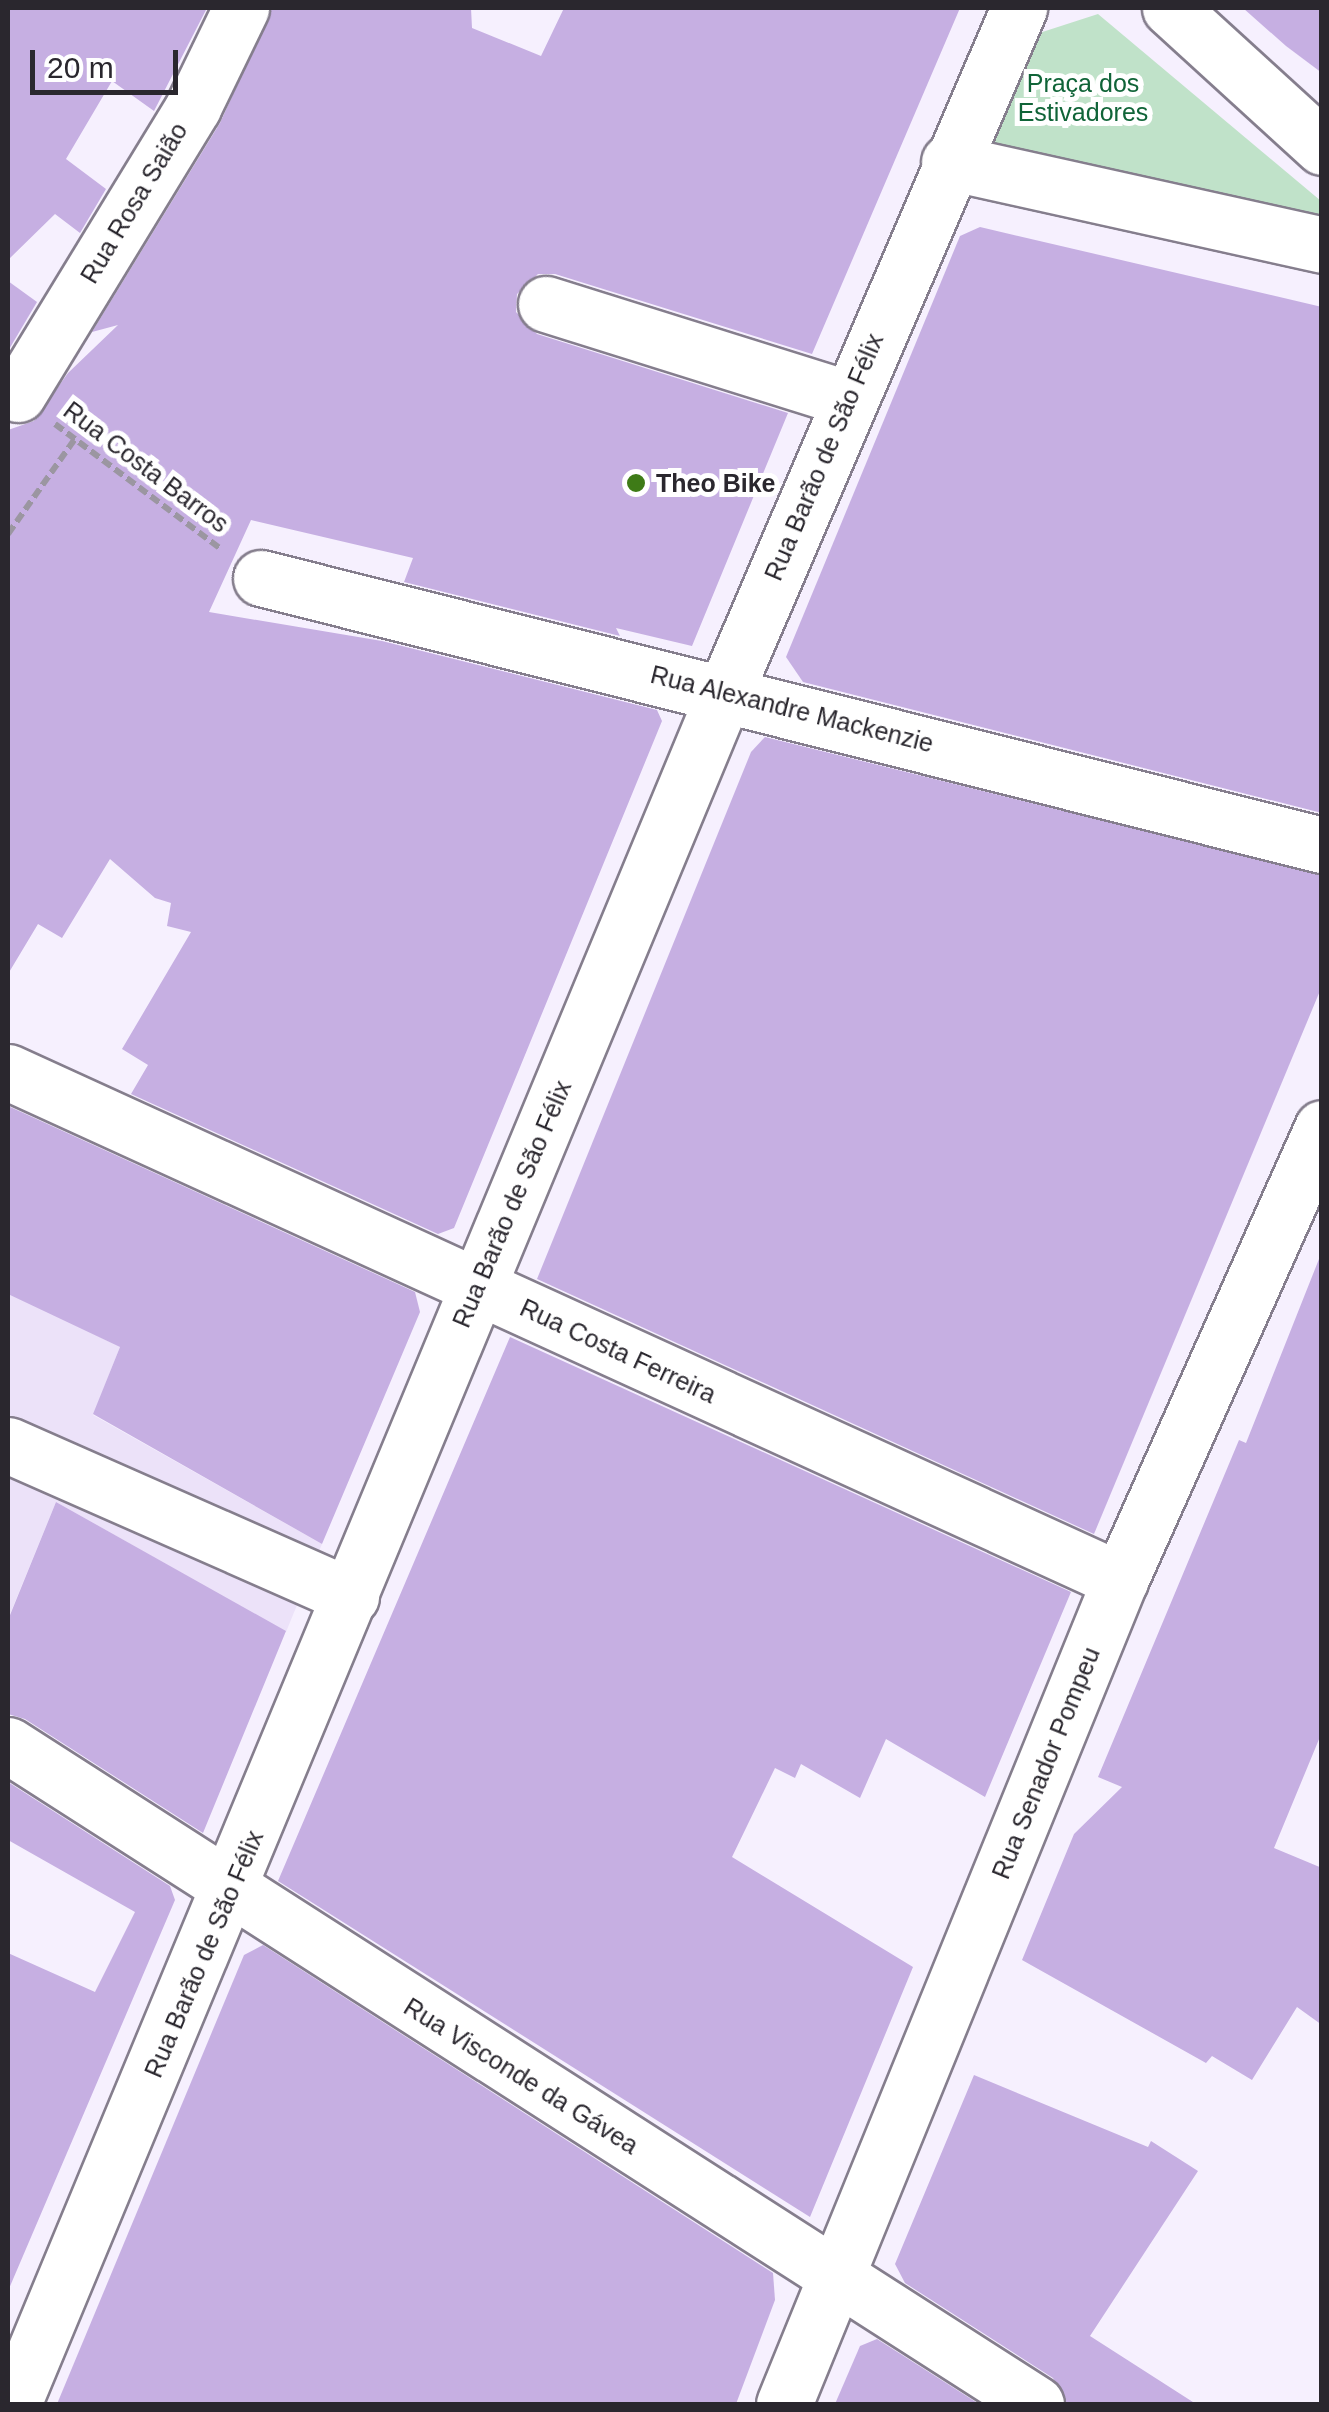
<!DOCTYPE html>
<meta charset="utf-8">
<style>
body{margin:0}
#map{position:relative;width:1329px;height:2412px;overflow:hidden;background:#f6f0fe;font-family:Helvetica,sans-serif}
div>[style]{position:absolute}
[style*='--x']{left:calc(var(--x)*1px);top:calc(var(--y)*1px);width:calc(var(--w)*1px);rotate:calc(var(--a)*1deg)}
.built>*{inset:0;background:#ece2f9}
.green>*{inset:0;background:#c0e2c9}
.building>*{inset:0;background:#c6afe2}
.path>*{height:6px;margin-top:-3px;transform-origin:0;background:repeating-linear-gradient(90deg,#9b96a1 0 10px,transparent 0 15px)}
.roads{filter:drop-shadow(2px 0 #857e8d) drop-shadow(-2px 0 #857e8d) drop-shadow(0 2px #857e8d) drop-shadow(0 -2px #857e8d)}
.minor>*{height:55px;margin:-27.5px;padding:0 27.5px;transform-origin:27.5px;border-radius:27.5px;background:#fff}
.major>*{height:55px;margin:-27.5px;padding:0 27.5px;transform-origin:27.5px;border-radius:27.5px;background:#fff}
.dots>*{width:28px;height:28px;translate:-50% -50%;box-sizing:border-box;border:5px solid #fff;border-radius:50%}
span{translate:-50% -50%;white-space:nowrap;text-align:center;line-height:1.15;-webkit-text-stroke:10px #fff;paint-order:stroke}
.park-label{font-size:25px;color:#106438}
.street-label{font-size:25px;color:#2a272e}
.poi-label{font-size:25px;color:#2a272e;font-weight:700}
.left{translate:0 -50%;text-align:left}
.frame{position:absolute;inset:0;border:10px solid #2a272e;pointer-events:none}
.scale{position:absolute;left:30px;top:50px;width:148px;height:45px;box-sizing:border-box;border:5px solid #2a272e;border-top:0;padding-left:12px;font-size:30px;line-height:35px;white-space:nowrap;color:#2a272e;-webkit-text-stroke:8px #fff;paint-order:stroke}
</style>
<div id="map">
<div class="built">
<div style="clip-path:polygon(8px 1292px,120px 1347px,93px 1415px,322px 1544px,286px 1632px,56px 1502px,8px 1619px)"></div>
</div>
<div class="green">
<div style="clip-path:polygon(1098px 14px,1321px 201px,1321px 227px,985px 152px,1030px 36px)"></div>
</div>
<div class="building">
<div style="clip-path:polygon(8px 8px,207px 8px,154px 111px,112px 81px,66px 159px,106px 189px,80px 233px,55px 214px,8px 260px)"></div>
<div style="clip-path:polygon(272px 8px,471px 8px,472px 28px,541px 56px,564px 8px,960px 8px,812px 354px,555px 274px,538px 274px,517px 294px,516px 312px,537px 334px,788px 413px,692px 646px,616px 628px,620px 636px,404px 582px,413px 558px,251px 520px,209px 612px,382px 641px,657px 710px,662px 721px,454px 1228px,438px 1234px,131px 1094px,148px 1065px,122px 1049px,191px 932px,167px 926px,171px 903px,155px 898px,110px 859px,62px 938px,38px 924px,8px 974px,8px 430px,34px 421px,68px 373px,118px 325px,92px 332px,220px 123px)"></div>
<div style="clip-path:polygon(1243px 8px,1322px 8px,1322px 73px,1286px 46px)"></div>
<div style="clip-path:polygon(980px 227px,1322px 307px,1322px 813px,803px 682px,786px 657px,960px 236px)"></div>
<div style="clip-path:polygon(8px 281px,37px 302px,8px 351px)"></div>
<div style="clip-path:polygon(765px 737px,1322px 875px,1322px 986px,1094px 1534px,537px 1279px,751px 752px)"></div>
<div style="clip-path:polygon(8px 1106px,415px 1292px,420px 1312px,322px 1544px,93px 1414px,120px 1347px,8px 1294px)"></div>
<div style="clip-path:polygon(1319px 1259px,1322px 1732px,1274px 1848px,1322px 1868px,1322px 2025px,1297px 2007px,1252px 2080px,1212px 2056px,1206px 2063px,1022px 1960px,1074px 1834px,1122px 1787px,1098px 1777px,1239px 1440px,1246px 1443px)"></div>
<div style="clip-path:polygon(510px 1337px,1071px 1592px,985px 1797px,886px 1739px,860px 1798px,801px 1764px,795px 1778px,775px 1768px,732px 1857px,913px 1967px,810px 2217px,278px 1881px)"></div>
<div style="clip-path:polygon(56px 1502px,286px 1631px,203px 1833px,25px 1719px,8px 1714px,8px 1620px)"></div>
<div style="clip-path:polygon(8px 1782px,170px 1886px,175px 1900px,8px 2291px,8px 1953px,95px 1992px,135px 1912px,8px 1840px)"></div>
<div style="clip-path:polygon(263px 1945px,773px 2273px,775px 2300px,736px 2404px,57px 2404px,244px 1955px)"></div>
<div style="clip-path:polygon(974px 2075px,1148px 2147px,1151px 2141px,1198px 2171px,1090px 2336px,1196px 2404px,1067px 2404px,1053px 2378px,905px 2283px,895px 2264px)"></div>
<div style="clip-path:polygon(877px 2339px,979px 2404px,835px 2404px,860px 2346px)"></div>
</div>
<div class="path">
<div style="--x:55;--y:424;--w:208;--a:37"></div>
<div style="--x:8;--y:534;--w:115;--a:-54.9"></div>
</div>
<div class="roads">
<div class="minor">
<div style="--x:949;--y:162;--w:382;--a:12.5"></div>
<div style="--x:546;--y:304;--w:318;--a:17.4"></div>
<div style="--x:18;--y:394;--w:336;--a:-58.6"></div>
<div style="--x:193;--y:107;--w:110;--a:-64.1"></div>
<div style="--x:261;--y:578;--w:1094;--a:14.13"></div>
<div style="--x:8;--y:1072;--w:1223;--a:24.55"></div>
<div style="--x:8;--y:1445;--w:375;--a:23.8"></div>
<div style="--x:8;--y:1745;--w:1221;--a:32.66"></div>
<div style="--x:13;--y:2404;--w:1854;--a:-67.42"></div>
<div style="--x:725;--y:692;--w:745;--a:-66.74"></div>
<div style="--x:784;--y:2404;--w:890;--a:-67.82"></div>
<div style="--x:1120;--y:1580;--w:495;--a:-65.9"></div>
</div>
<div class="major">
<div style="--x:1170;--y:8;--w:206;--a:42.4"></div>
</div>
</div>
<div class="dots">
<div style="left:636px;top:483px;background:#3e7b17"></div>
</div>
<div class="park-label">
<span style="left:1083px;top:98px">Praça dos<br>Estivadores</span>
</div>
<div class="street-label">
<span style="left:134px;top:203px;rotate:-59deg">Rua Rosa Saião</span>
<span style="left:824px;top:457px;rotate:-67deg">Rua Barão de São Félix</span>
<span style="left:146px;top:467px;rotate:37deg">Rua Costa Barros</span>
<span style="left:792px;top:709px;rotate:14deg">Rua Alexandre Mackenzie</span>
<span style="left:512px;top:1204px;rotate:-67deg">Rua Barão de São Félix</span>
<span style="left:618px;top:1351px;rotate:25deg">Rua Costa Ferreira</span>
<span style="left:1046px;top:1763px;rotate:-68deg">Rua Senador Pompeu</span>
<span style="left:204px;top:1954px;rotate:-67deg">Rua Barão de São Félix</span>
<span style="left:521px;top:2076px;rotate:32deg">Rua Visconde da Gávea</span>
</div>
<div class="poi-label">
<span class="left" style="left:656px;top:483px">Theo Bike</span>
</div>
<div class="frame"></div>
<div class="scale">20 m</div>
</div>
